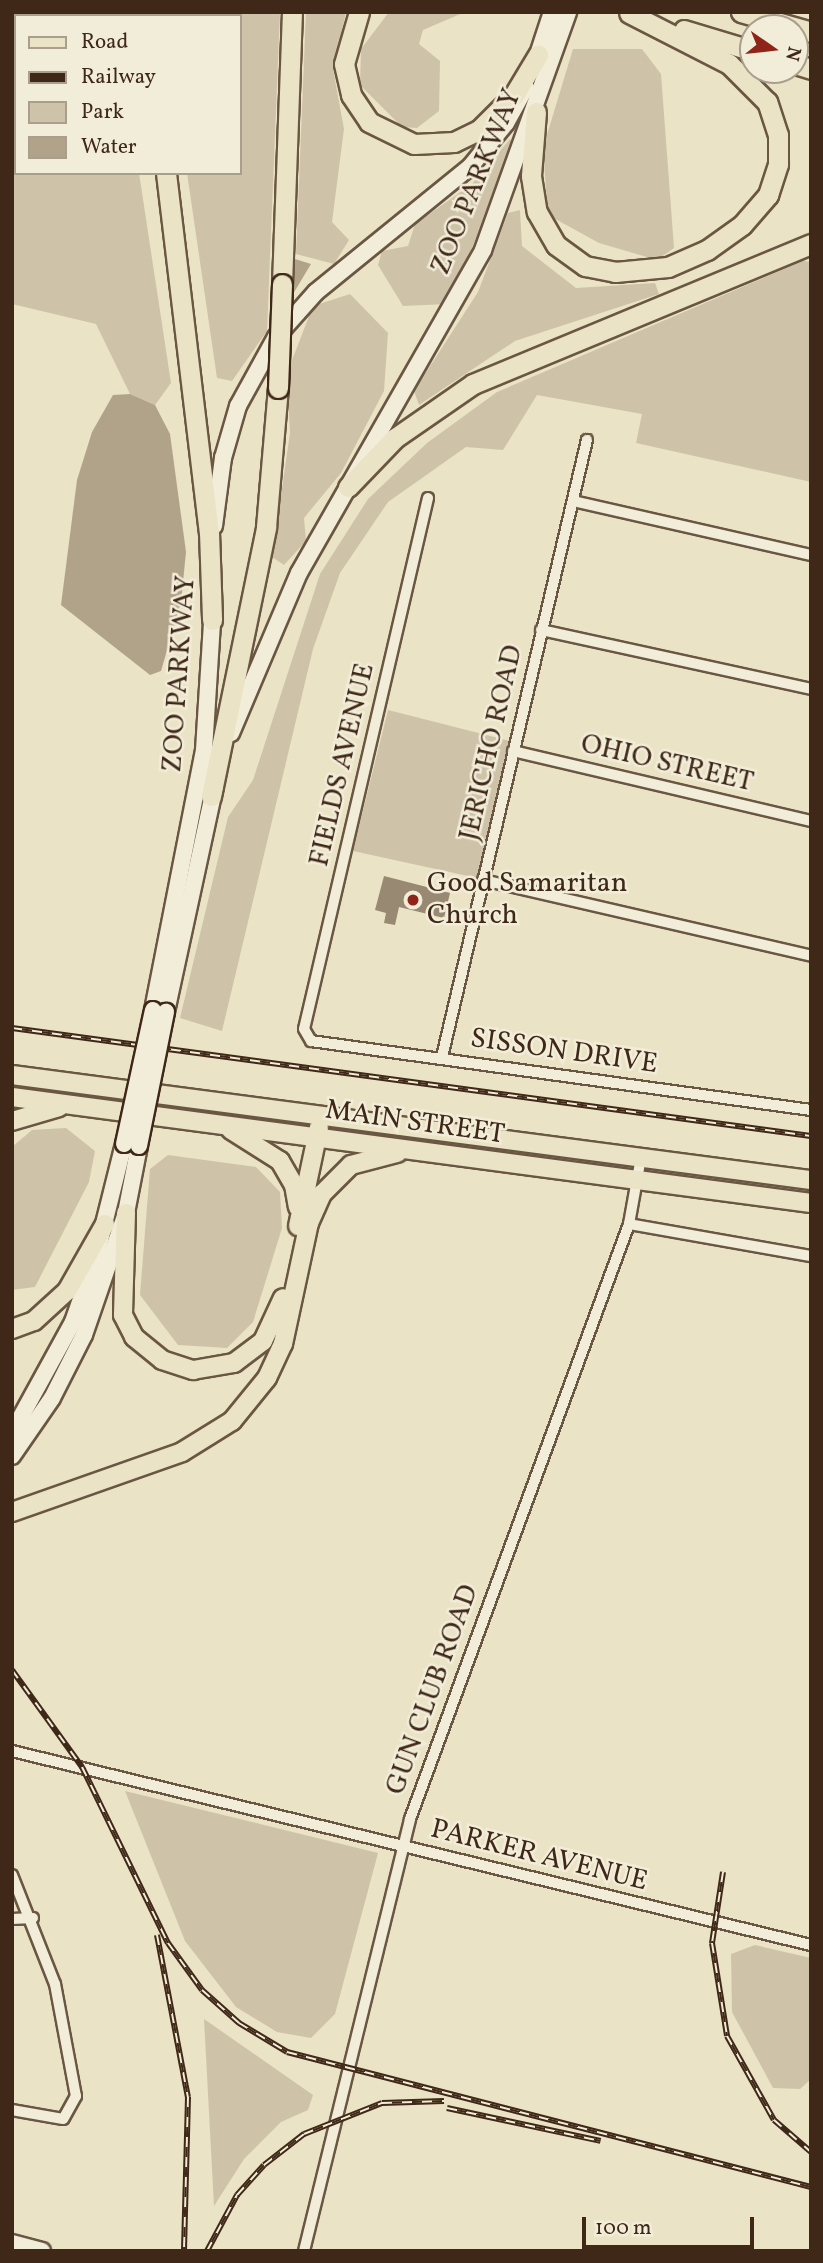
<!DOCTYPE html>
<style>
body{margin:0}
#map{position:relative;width:823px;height:2263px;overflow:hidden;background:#ebe3c5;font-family:Vollkorn,serif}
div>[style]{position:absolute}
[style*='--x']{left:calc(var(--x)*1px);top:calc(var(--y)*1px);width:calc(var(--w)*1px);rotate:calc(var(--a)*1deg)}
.green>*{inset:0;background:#cec3a8}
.water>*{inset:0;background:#b1a38a}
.building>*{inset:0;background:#988972}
.roads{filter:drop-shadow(2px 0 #6a5743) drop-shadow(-2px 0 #6a5743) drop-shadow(0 2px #6a5743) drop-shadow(0 -2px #6a5743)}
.street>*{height:10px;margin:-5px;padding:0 5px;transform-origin:5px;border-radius:5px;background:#f2edd9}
.secondary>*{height:16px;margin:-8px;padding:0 8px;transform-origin:8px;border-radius:8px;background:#f2edd9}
.primary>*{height:18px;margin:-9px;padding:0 9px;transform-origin:9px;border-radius:9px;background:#ebe3c5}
.highway>*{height:19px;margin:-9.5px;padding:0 9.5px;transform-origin:9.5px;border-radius:9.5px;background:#ebe3c5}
.rail>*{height:6px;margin-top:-3px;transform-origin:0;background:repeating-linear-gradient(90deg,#f2edd9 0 10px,#3f2818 0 20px);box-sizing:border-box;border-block:2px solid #3f2818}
.bridges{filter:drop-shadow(2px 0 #3f2818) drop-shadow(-2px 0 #3f2818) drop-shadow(0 2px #3f2818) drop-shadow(0 -2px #3f2818)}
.secondary-bridge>*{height:16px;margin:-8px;padding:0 8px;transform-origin:8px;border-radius:8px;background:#f2edd9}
.highway-bridge>*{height:19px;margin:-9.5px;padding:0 9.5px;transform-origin:9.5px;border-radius:9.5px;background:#ebe3c5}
.dots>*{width:19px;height:19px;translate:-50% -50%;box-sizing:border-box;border:4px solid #f2edd9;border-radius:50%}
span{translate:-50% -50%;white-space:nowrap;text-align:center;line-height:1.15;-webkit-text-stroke:5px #f2edd9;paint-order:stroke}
.street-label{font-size:28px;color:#3f2818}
.poi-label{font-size:28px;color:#3f2818}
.left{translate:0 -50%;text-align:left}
.frame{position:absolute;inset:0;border:14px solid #3f2818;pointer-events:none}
.legend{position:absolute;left:14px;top:14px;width:228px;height:161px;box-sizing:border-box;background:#f2edd9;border:2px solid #aa9e8c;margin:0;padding:9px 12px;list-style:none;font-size:21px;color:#3f2818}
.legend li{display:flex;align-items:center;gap:14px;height:35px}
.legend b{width:35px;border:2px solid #aa9e8c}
.north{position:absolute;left:739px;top:14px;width:70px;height:70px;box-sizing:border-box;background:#f2edd9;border:2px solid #aa9e8c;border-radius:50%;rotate:104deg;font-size:19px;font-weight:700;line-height:28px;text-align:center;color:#3f2818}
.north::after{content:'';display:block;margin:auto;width:24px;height:32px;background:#8f2418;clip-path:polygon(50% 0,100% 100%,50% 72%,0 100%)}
.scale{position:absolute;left:582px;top:2217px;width:172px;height:32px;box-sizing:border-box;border:4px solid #3f2818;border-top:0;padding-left:9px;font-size:21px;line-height:24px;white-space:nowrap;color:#3f2818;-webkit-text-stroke:5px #f2edd9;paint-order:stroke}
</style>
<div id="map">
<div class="green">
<div style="clip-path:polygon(12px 12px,114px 12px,16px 16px,16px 173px,139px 173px,171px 383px,155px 405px,130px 394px,96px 324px,12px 304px)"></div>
<div style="clip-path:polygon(164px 12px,280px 12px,267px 331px,232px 381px,217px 378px,187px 173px,240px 173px,240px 16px)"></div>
<div style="clip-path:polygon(306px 12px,346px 12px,333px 69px,344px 129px,332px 222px,349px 240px,334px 264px,296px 254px)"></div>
<div style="clip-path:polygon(389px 12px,465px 12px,423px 30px,419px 44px,440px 61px,439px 111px,417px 128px,402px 127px,360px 85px,361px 49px)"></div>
<div style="clip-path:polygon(573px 49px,642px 49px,661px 74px,674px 248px,657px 260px,599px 243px,548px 215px,543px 148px)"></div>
<div style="clip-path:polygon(510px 139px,513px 143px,496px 193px,447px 304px,403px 306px,378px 265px,382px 251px,408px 246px,415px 224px,472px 184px)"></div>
<div style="clip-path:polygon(520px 210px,522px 246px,576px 288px,655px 283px,659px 294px,515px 341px,419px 405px,414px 391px,478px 292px,508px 213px)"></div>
<div style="clip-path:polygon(803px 261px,811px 262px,811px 482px,636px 443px,642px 414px,537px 395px,503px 450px,466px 447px,388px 502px,340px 573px,313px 649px,222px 1031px,180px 1018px,228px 817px,253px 780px,320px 574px,368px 499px,427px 443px,497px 392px)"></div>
<div style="clip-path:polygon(350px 294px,388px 333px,384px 391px,341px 473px,304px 518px,306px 541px,284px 565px,272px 557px,290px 433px,287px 373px,313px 306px)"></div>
<div style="clip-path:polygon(388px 710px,510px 741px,477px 878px,353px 851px)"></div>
<div style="clip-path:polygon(66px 1128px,95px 1151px,89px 1182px,35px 1287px,12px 1290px,12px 1147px,32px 1130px)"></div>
<div style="clip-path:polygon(168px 1155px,256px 1167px,280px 1192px,282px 1228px,253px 1322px,227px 1348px,178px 1345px,140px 1295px,150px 1169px)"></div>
<div style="clip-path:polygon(125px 1791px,378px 1853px,335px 2014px,311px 2038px,277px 2032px,236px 2007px,185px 1941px)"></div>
<div style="clip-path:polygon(755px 1945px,811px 1958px,811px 2079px,800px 2089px,773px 2088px,732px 2012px,731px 1954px)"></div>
<div style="clip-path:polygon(204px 2019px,313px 2095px,308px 2110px,281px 2122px,244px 2159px,214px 2206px)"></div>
</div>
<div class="water">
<div style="clip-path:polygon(295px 259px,311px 264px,290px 299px,292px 262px)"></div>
<div style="clip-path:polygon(130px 394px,155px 405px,170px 434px,186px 552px,181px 602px,161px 671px,150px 675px,61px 605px,77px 480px,92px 432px,113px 395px)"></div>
</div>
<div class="building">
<div style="clip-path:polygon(384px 876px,450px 893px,444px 918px,399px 907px,395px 925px,384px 923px,386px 913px,375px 910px)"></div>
</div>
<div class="roads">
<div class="street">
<div style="--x:428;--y:498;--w:545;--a:103.14"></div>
<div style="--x:304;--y:1029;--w:14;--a:60"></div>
<div style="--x:311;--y:1041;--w:505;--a:7.86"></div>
<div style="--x:573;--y:501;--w:244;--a:12.8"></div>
<div style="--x:541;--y:630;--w:276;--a:12.3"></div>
<div style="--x:513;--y:751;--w:306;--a:13.2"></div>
<div style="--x:483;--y:880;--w:337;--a:13"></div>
<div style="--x:442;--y:1057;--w:634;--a:-76.78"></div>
<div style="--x:629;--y:1224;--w:185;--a:10"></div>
<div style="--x:12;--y:1751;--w:822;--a:13.65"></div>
<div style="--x:12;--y:1875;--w:117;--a:68.5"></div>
<div style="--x:55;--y:1984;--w:114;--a:79.4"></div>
<div style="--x:76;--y:2096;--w:26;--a:119"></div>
<div style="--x:63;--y:2119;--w:52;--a:-170"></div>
<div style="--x:12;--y:1919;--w:21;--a:-3"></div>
<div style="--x:304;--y:2251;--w:445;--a:-76.2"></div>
<div style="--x:410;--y:1819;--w:634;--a:-69.79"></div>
<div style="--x:629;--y:1224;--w:68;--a:-79.8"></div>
</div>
<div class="secondary">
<div style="--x:534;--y:67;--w:58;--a:-71.9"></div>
<div style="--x:214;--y:526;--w:69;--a:-82.5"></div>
<div style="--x:223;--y:458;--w:54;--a:-73.9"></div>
<div style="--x:238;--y:406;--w:79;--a:-61.2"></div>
<div style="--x:276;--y:337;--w:60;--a:-48.4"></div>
<div style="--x:316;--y:292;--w:198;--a:-39.1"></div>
<div style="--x:470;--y:167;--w:57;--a:-50.7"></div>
<div style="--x:506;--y:123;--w:41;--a:-60.9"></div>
<div style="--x:231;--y:733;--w:174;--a:-67"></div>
<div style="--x:299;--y:573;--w:372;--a:-60.3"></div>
<div style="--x:483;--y:250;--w:253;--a:-70.3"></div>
<div style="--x:153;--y:1010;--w:265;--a:-78.9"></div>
<div style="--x:204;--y:750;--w:142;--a:-86.4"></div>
<div style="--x:166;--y:1012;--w:232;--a:-77.8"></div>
<div style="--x:12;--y:1433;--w:127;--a:-61.2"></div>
<div style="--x:73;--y:1322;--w:70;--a:-70.8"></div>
<div style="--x:96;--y:1256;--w:115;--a:-76"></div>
<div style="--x:12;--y:1456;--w:70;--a:-55.4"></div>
<div style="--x:52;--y:1398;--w:71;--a:-63.1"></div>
<div style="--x:84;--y:1335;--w:129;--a:-71"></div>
<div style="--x:126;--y:1213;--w:68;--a:-79"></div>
<div style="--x:12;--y:2243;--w:31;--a:15"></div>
</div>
<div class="primary">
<div style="--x:12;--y:1075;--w:806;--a:7.49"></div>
<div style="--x:12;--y:1097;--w:806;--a:7.56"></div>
<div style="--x:12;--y:1121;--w:49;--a:-16.6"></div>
<div style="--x:231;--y:1130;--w:58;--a:32.3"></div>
<div style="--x:280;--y:1161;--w:28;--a:60"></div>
<div style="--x:294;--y:1185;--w:22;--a:80"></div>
<div style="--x:126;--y:1213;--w:102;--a:91.7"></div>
<div style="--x:123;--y:1315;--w:25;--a:63"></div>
<div style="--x:134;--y:1337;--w:36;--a:39"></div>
<div style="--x:162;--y:1360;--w:33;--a:18"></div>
<div style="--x:193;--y:1370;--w:42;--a:-9.7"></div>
<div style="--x:234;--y:1363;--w:36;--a:-37"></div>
<div style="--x:263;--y:1341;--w:47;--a:-65.1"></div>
<div style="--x:298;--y:1226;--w:101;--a:-78"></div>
<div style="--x:12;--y:1329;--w:23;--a:-20"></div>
<div style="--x:34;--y:1321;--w:45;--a:-42.3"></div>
<div style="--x:67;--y:1291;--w:77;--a:-60.4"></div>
<div style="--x:12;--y:1512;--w:180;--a:-19.4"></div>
<div style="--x:182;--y:1452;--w:59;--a:-31.8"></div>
<div style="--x:232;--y:1421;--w:55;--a:-50.9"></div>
<div style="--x:267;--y:1378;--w:38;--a:-65"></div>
<div style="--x:283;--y:1344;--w:124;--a:-77.9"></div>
<div style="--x:309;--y:1223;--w:32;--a:-66"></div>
<div style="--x:322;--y:1194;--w:41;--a:-45"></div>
<div style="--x:351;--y:1165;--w:48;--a:-14.6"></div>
</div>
<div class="highway">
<div style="--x:140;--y:12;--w:4;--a:90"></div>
<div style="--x:359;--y:12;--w:54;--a:106.1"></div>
<div style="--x:344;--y:64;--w:32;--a:77"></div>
<div style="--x:351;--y:95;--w:32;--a:56"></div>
<div style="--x:369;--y:122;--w:50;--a:26.1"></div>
<div style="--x:414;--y:144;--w:40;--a:-2.9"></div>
<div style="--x:454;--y:142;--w:28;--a:-26"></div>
<div style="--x:479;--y:130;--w:49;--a:-45"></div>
<div style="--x:514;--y:95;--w:47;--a:-59"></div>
<div style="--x:741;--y:12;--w:73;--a:15.9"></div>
<div style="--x:684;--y:30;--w:72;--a:16.9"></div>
<div style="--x:795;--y:64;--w:17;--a:17"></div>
<div style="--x:536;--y:112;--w:64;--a:94.5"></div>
<div style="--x:531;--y:176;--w:36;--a:81"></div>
<div style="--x:537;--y:212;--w:38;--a:60"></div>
<div style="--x:556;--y:245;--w:36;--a:36"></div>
<div style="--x:585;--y:266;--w:31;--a:11"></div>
<div style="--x:615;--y:272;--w:53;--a:-5.4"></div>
<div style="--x:668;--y:267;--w:43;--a:-23.6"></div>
<div style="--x:707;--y:250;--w:43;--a:-35.5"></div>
<div style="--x:742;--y:225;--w:40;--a:-49"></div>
<div style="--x:768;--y:195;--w:33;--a:-72"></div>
<div style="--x:778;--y:164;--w:29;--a:-90"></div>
<div style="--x:778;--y:135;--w:35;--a:-108"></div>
<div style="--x:767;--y:102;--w:54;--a:-135"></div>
<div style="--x:729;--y:64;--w:112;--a:-153"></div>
<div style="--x:166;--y:173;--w:362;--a:83.2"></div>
<div style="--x:209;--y:532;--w:88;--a:88"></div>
<div style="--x:282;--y:284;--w:272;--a:-87.9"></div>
<div style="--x:348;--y:487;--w:68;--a:-46.2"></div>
<div style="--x:395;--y:438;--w:95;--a:-34.7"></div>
<div style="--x:473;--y:384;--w:366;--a:-22.5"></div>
<div style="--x:211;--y:796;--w:275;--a:-78.4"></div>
<div style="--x:266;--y:527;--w:140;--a:-85.1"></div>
</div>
</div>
<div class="rail">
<div style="--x:12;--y:1028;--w:806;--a:7.7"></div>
<div style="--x:12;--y:1670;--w:120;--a:54.2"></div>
<div style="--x:82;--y:1767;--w:196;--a:64"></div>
<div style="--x:168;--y:1943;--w:58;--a:54.1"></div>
<div style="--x:202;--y:1990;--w:50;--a:41.7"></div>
<div style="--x:239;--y:2023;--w:56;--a:31.1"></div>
<div style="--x:287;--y:2052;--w:541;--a:14.45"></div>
<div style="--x:723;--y:1872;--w:72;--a:98.8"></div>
<div style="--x:712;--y:1943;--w:94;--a:80.8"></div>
<div style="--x:727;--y:2036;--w:96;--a:60.8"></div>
<div style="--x:774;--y:2120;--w:49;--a:40.9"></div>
<div style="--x:157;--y:1935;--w:165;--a:79.2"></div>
<div style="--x:188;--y:2097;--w:154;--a:91.5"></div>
<div style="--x:447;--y:2108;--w:157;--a:12.1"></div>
<div style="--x:207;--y:2251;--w:64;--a:-61.8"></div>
<div style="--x:237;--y:2195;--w:40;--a:-48"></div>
<div style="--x:264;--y:2165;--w:51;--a:-37.8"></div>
<div style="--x:304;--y:2134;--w:84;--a:-21.7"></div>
<div style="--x:382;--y:2103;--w:62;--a:-1.8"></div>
</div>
<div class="bridges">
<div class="secondary-bridge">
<div style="--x:124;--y:1144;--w:137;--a:-77.8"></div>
<div style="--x:139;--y:1146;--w:137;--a:-78.6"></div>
</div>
<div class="highway-bridge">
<div style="--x:278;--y:388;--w:104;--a:-87.8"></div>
</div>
</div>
<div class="dots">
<div style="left:413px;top:900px;background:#8f2418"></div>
</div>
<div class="street-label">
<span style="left:477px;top:182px;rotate:-68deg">ZOO PARKWAY</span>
<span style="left:180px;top:674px;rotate:-86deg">ZOO PARKWAY</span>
<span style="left:492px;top:743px;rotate:-77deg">JERICHO ROAD</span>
<span style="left:667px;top:764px;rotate:13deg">OHIO STREET</span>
<span style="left:343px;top:765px;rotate:-77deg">FIELDS AVENUE</span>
<span style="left:564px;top:1052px;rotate:8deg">SISSON DRIVE</span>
<span style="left:415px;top:1123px;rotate:8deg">MAIN STREET</span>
<span style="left:433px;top:1690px;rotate:-70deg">GUN CLUB ROAD</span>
<span style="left:539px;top:1856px;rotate:14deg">PARKER AVENUE</span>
</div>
<div class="poi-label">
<span class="left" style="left:427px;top:900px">Good Samaritan<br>Church</span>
</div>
<div class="frame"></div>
<ul class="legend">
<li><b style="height:9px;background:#ebe3c5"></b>Road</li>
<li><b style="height:9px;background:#3f2818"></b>Railway</li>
<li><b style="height:19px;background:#cec3a8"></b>Park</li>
<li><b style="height:19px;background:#b1a38a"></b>Water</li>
</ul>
<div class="north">N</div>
<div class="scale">100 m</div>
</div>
